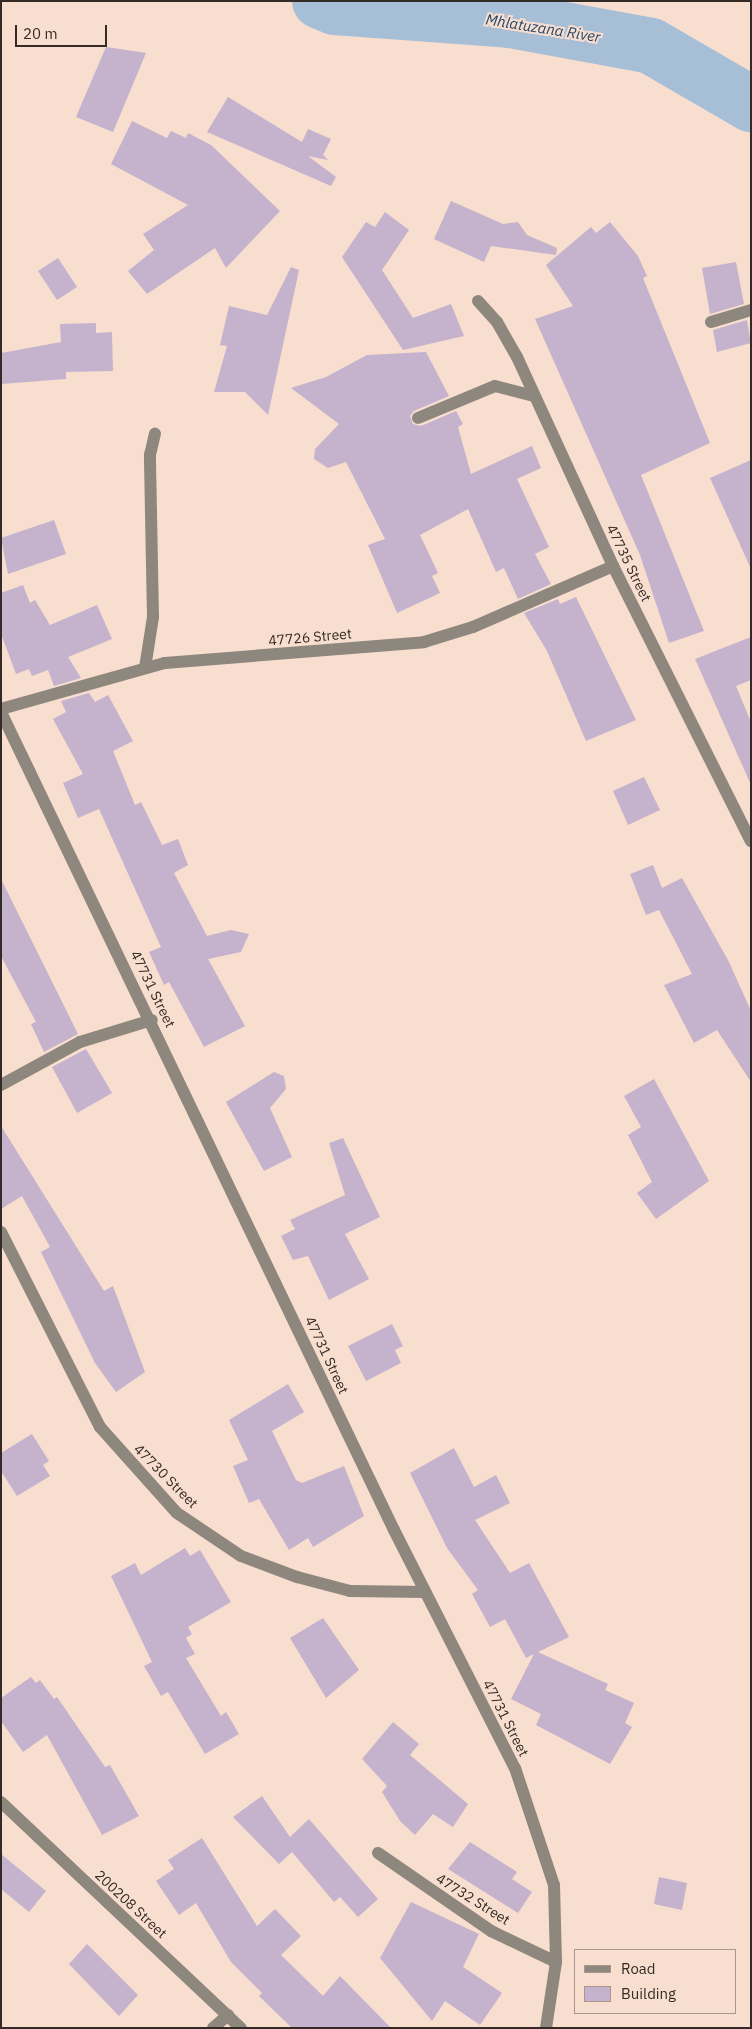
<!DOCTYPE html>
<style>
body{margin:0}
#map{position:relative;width:752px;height:2029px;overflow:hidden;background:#f8decf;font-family:"IBM Plex Sans",sans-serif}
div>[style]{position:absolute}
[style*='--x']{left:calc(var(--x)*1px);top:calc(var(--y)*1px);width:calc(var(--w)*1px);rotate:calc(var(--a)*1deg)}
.river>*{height:56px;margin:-28px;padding:0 28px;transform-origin:28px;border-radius:28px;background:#a7bed7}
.building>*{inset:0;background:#c5b2cd}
.minor>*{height:12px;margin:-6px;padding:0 6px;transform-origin:6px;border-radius:6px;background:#8e877e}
span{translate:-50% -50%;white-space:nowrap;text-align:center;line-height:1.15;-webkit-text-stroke:4px #f8decf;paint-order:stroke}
.street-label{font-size:14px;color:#352b26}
.water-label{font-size:15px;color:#234669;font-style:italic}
.frame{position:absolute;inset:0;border:2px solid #352b26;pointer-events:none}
.legend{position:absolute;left:574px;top:1949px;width:162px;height:65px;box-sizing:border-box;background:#f8decf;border:1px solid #aa968b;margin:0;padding:6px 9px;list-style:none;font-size:15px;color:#352b26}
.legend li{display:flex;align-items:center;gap:10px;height:25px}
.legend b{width:25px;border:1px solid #aa968b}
.scale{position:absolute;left:15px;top:25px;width:92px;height:22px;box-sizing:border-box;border:2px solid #352b26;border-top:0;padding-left:6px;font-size:15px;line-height:18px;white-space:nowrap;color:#352b26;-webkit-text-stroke:4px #f8decf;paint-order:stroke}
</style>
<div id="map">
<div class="river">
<div style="--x:320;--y:1;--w:16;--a:22"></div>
<div style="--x:335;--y:7;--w:175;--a:4.2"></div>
<div style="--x:510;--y:20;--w:143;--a:10.4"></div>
<div style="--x:651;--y:46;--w:116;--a:30.1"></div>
</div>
<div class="building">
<div style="clip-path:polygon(106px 47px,146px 53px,113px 132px,76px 117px)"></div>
<div style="clip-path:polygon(228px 97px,302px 142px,308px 129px,331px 139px,323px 155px,328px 160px,308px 156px,336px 177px,331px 186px,207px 132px)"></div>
<div style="clip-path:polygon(132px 121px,167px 138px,171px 131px,186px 138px,188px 133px,211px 145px,280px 211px,226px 268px,215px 248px,147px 294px,128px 271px,154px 250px,143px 234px,188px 205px,111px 164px)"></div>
<div style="clip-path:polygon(451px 201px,503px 224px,518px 222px,527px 235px,557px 248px,556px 255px,491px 246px,484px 262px,434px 239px)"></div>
<div style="clip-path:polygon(385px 212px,409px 230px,382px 270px,413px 318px,451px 304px,464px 336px,403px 350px,342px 257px,366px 222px,375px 227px)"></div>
<div style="clip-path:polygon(610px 222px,638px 256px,647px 276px,643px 278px,710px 443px,641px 475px,704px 631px,669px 643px,640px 555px,535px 319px,573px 306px,546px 265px,591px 227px,596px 233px)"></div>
<div style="clip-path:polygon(58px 258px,77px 287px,57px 300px,38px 271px)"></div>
<div style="clip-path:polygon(736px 262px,744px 304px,710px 314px,702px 268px)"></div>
<div style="clip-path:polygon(291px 267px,299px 270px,268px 415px,245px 392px,214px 392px,227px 346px,220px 345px,229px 306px,267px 315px)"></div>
<div style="clip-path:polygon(747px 320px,751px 343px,717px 352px,713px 330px)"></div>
<div style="clip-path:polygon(96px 323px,96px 333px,112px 332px,113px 371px,66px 372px,66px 379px,1px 384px,1px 353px,61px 342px,60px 324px)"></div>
<div style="clip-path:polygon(426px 352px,449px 396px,414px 411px,410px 416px,413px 424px,421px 426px,456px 411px,463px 424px,458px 427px,471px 474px,532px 446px,541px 468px,517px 479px,549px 547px,535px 554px,551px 584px,518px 599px,504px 568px,496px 572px,468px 509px,420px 535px,438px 573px,432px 576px,440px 593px,397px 613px,368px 545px,385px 539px,346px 462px,328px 468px,314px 459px,315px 449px,339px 424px,291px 388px,326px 377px,367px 355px)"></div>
<div style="clip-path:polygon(751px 460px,751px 569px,710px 478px)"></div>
<div style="clip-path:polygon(54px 520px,66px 554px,8px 574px,1px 538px)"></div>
<div style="clip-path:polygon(23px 585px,30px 603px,35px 600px,50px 625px,97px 605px,112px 639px,68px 657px,81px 678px,54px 686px,48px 670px,32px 676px,29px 669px,16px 674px,1px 634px,1px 593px)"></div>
<div style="clip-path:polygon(576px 597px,636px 720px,586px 741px,547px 651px,524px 613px,558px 599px,560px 604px)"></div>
<div style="clip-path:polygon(751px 637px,751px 680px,736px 686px,751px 722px,751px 785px,695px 659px)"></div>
<div style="clip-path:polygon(89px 693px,95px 702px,108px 695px,133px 741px,113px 751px,135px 805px,141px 802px,162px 845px,178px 839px,188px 865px,174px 873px,207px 936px,231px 930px,249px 934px,241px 952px,208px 959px,245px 1026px,204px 1047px,169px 982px,164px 985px,149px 952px,161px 947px,99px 809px,78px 818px,63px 783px,83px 774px,53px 719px,66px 712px,61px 701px)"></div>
<div style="clip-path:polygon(644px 777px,660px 810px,628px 825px,613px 791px)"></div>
<div style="clip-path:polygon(653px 865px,662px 888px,682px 878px,729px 962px,751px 1011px,751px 1082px,717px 1030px,694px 1043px,664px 985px,692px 974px,659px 910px,646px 915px,630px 874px)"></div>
<div style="clip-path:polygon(1px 879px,78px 1034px,44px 1052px,31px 1024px,36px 1022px,1px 956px)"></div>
<div style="clip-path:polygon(86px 1049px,112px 1093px,77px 1113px,52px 1067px)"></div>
<div style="clip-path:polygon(274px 1072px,284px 1076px,286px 1089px,270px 1108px,292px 1157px,264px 1171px,226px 1102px)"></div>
<div style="clip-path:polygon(654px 1079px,709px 1181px,656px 1219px,637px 1193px,652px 1182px,628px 1135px,641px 1127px,624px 1096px)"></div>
<div style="clip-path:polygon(1px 1126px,104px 1291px,113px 1286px,145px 1372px,116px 1392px,95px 1363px,41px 1252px,50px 1247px,22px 1196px,1px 1209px)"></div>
<div style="clip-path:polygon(343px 1138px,380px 1217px,345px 1234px,369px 1279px,329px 1300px,308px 1256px,293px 1260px,281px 1236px,295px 1229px,290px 1220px,345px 1195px,329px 1143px)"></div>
<div style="clip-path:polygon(392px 1324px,403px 1346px,395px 1350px,401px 1363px,366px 1381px,348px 1346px)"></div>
<div style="clip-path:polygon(288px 1384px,304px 1412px,272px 1431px,296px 1480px,302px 1483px,344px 1466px,364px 1516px,313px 1547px,308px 1538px,289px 1550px,259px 1499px,249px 1503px,233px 1466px,248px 1460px,229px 1420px)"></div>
<div style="clip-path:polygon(32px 1434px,49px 1461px,43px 1465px,50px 1476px,17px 1496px,1px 1471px,1px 1453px)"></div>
<div style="clip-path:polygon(454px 1448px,474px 1487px,496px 1475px,510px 1503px,475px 1520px,510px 1573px,529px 1563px,569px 1637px,538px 1652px,608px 1684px,605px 1690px,634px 1703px,625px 1723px,632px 1727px,610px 1764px,536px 1725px,541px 1714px,511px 1699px,534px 1654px,526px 1658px,505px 1619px,490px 1627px,472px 1594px,478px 1590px,447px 1548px,410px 1473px)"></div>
<div style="clip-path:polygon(185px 1548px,190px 1556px,200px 1550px,231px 1602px,188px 1627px,192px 1634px,186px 1638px,195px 1654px,186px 1658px,221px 1716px,226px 1712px,239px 1734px,205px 1754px,168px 1692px,161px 1696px,144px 1666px,152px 1662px,111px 1576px,135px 1563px,141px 1575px)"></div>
<div style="clip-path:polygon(323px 1618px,359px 1670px,326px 1698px,290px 1638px)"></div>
<div style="clip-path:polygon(31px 1677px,36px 1683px,40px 1680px,54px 1699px,57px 1697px,105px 1767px,110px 1765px,139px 1816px,102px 1835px,47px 1735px,23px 1752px,1px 1721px,1px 1698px)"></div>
<div style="clip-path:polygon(393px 1722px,419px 1744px,410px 1755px,468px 1804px,453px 1827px,433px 1814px,415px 1835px,400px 1821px,382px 1792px,387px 1786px,362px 1759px)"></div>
<div style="clip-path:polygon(262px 1796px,290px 1837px,309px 1819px,378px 1899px,358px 1917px,340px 1897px,334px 1902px,292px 1852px,279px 1864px,233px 1817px)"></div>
<div style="clip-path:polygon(202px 1838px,257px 1926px,275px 1909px,301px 1936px,281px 1955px,323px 1996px,340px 1976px,391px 2028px,292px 2028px,259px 1996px,262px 1993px,231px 1962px,196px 1903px,179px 1915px,156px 1881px,174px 1869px,168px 1860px)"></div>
<div style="clip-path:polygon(470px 1842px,517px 1872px,512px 1879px,532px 1892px,518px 1913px,448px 1869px)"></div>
<div style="clip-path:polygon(1px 1854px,46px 1891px,29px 1912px,1px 1889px)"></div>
<div style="clip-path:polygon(659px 1877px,687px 1883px,682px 1910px,654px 1904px)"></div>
<div style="clip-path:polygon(411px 1902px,479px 1934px,463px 1967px,502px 1993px,480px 2025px,445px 2001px,432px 2021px,380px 1958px)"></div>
<div style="clip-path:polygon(87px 1944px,138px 1995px,119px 2016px,69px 1964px)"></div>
</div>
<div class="minor">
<div style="--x:478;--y:301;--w:28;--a:48"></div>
<div style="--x:497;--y:322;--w:40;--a:60.3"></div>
<div style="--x:517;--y:357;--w:230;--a:65.3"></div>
<div style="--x:613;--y:566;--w:308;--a:63.4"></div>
<div style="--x:711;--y:322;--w:42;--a:-16.7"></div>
<div style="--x:418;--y:418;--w:83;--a:-22.6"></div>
<div style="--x:495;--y:386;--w:40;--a:14.4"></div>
<div style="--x:145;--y:668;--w:52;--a:-81.1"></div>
<div style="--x:153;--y:617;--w:162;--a:-91.1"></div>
<div style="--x:150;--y:455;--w:22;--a:-77"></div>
<div style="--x:1;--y:709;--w:170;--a:-15.7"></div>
<div style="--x:165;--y:663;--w:260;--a:-4.6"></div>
<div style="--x:424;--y:642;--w:51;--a:-17"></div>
<div style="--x:473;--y:627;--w:153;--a:-23.5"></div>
<div style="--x:1;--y:712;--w:908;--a:64.34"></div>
<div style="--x:394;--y:1530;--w:267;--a:63.1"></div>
<div style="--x:515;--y:1768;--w:123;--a:71.6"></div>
<div style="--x:554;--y:1885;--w:77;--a:88.5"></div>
<div style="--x:556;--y:1962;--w:67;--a:98.6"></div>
<div style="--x:1;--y:1085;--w:90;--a:-28.6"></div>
<div style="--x:80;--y:1042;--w:75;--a:-17"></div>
<div style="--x:1;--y:1232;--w:219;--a:63.1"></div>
<div style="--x:100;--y:1427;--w:115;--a:48.2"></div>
<div style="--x:177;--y:1513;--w:77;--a:33.9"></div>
<div style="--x:241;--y:1556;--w:60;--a:20.6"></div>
<div style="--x:297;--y:1577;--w:55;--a:14.8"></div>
<div style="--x:350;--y:1591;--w:75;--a:0.8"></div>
<div style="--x:1;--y:1802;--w:330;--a:43.3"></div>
<div style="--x:378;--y:1853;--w:137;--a:34.6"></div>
<div style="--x:491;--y:1931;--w:72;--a:25.5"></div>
<div style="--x:213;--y:2028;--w:20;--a:-41"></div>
</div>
<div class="street-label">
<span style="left:629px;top:563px;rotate:64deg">47735 Street</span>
<span style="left:310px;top:637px;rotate:-5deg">47726 Street</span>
<span style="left:153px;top:989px;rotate:64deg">47731 Street</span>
<span style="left:327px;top:1355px;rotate:65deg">47731 Street</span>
<span style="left:166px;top:1476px;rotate:45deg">47730 Street</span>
<span style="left:506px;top:1718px;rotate:63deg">47731 Street</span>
<span style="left:473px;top:1899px;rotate:32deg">47732 Street</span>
<span style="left:131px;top:1904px;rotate:43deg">200208 Street</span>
</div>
<div class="water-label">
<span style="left:543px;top:28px;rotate:9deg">Mhlatuzana River</span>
</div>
<div class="frame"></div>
<ul class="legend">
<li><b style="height:6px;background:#8e877e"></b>Road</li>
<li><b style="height:14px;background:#c5b2cd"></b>Building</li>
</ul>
<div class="scale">20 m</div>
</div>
